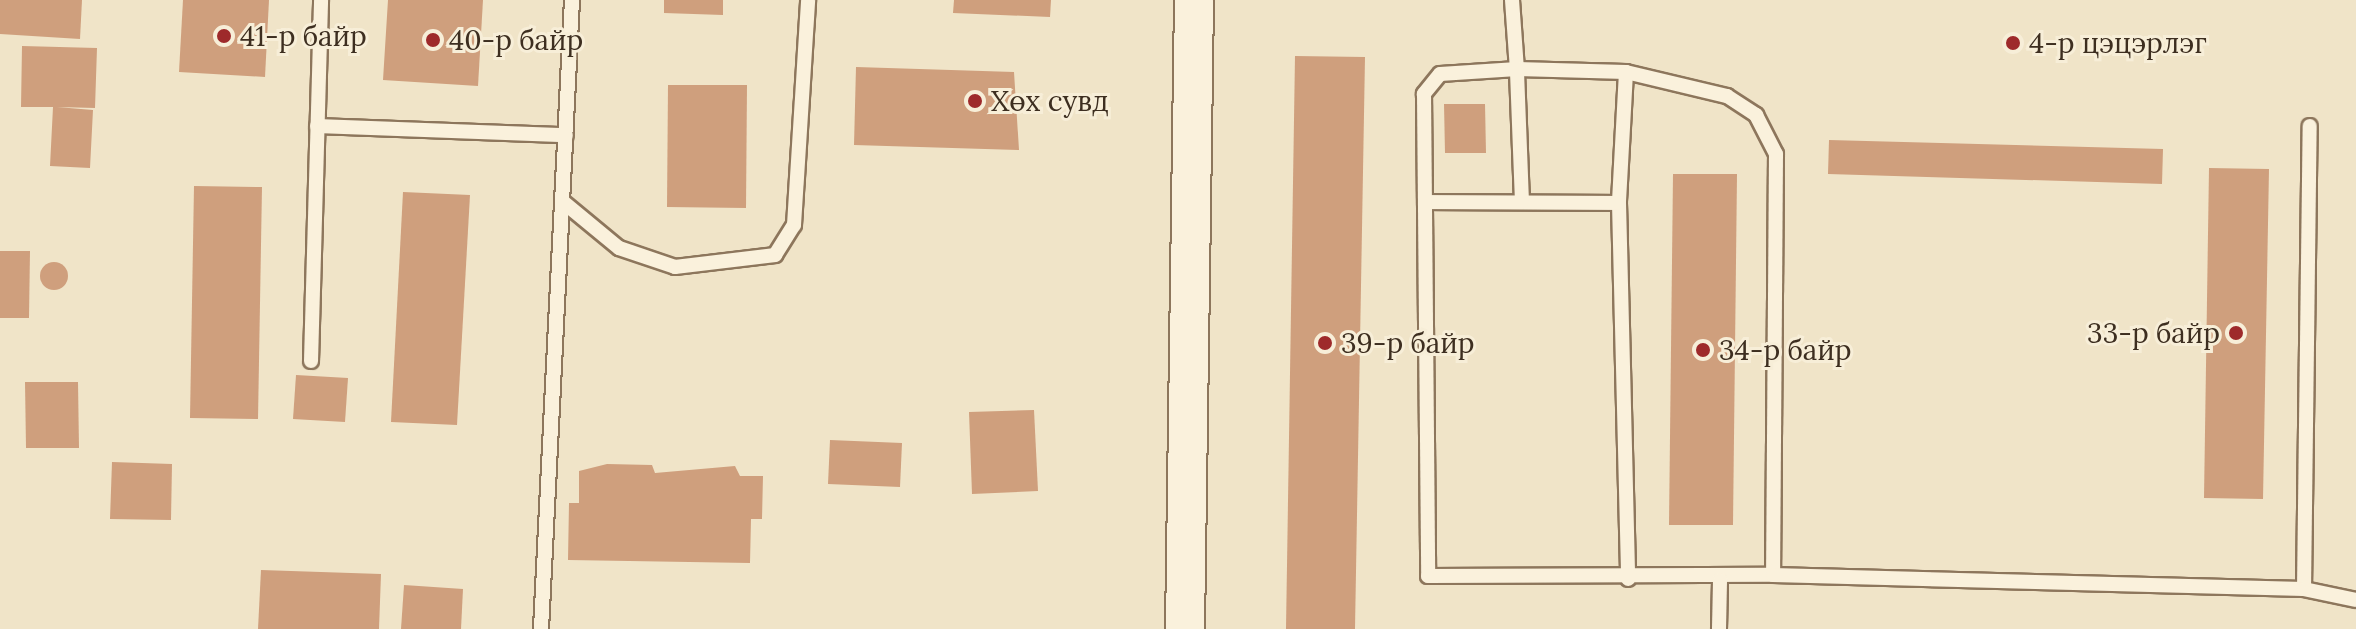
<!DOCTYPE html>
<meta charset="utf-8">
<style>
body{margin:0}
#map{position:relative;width:2356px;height:629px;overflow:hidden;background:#f0e4c8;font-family:Lora,serif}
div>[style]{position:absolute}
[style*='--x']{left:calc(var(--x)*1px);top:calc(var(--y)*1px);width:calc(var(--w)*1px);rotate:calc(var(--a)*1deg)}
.building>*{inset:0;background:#cf9f7d}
.round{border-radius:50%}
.roads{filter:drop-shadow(2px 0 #8d765c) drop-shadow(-2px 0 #8d765c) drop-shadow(0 2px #8d765c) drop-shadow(0 -2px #8d765c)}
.service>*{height:14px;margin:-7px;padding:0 7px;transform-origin:7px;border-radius:7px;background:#faf1dc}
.secondary>*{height:38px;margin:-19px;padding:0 19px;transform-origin:19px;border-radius:19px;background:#faf1dc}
.dots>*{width:22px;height:22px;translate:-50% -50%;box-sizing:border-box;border:4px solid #f7eed8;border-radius:50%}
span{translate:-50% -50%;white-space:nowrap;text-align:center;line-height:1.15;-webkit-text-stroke:6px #f7eed8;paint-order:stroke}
.poi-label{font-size:28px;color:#3d2e20}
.left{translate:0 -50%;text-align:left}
.right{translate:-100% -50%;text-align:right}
</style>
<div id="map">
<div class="building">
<div style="clip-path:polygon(0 0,82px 0,80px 39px,0 34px)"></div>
<div style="clip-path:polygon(183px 0,269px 0,265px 77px,179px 72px)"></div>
<div style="clip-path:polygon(388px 0,483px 0,478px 86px,383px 80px)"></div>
<div style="clip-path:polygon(664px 0,723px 0,723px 15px,664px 13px)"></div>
<div style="clip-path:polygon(954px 0,1051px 0,1050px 17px,953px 13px)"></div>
<div style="clip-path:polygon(22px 46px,97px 48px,95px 108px,57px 107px,93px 110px,90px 168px,50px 166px,53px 107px,21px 107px)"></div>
<div style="clip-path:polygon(1295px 56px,1365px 57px,1355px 629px,1286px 629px)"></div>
<div style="clip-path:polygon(856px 67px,1014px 72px,1019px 150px,854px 145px)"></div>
<div style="clip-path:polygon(668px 85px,747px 85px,746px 208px,667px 207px)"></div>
<div style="clip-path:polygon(1444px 104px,1485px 104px,1486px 153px,1445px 153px)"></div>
<div style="clip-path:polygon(1829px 140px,2163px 149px,2162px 184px,1828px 174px)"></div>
<div style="clip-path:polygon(2209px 168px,2269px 169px,2263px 499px,2204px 498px)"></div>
<div style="clip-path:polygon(1673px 174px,1737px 174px,1733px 525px,1669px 525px)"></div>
<div style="clip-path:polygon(194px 186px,262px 187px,258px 419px,190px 418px)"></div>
<div style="clip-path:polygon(403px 192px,470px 195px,457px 425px,391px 422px)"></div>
<div style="clip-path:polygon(0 251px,30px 251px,29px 318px,0 318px)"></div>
<div class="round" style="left:40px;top:262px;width:28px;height:28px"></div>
<div style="clip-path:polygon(296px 375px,348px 378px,345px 422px,293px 419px)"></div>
<div style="clip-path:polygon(25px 382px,78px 382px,79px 448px,26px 448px)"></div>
<div style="clip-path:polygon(1034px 410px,1038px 491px,972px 494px,969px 412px)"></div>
<div style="clip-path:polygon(830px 440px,902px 443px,900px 487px,828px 484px)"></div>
<div style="clip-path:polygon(112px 462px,172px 464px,171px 520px,110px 519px)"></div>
<div style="clip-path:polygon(607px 464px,652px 465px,655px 473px,735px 466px,740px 476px,763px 476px,762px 519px,751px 519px,750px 563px,568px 560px,569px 503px,579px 503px,579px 471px)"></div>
<div style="clip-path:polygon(261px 570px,381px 574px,379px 629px,258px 629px)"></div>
<div style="clip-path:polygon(404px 585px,463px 589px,461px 629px,401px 629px)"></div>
</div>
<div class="roads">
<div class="service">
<div style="--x:1512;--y:0;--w:69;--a:85.9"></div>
<div style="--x:1517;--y:69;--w:109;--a:1.6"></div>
<div style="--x:1626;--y:72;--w:131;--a:93.1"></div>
<div style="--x:1619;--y:203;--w:376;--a:88.6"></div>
<div style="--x:1626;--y:72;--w:104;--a:13.4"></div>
<div style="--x:1727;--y:96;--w:35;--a:33"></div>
<div style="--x:1756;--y:115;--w:44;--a:62.9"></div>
<div style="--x:1776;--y:154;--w:421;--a:90.4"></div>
<div style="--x:317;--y:126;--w:249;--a:2.1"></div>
<div style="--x:562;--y:201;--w:74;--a:39.5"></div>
<div style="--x:619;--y:248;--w:59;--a:18.7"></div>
<div style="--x:675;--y:267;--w:101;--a:-6.8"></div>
<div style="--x:775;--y:255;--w:36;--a:-58"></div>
<div style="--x:794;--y:225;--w:225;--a:-86.4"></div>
<div style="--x:1425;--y:202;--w:194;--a:0.3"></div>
<div style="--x:1522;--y:202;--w:133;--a:-92.2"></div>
<div style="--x:1517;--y:69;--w:77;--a:176.3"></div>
<div style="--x:1440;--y:74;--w:26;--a:129"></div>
<div style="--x:1424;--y:94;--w:482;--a:89.5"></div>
<div style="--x:1428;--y:576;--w:345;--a:-0.2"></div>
<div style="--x:1773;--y:575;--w:531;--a:1.51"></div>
<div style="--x:2304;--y:589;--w:463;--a:-89.3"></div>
<div style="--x:311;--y:361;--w:361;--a:-88.4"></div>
<div style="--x:2304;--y:589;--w:53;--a:11.9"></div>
<div style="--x:541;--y:629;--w:630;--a:-87.18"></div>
<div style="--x:1719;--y:629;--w:49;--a:-88.8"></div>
</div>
<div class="secondary">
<div style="--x:1185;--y:629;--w:629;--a:-89.18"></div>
</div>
</div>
<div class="dots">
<div style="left:224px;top:36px;background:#9e2a2b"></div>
<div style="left:433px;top:40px;background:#9e2a2b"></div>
<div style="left:2013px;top:43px;background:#9e2a2b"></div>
<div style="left:975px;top:101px;background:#9e2a2b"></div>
<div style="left:2236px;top:333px;background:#9e2a2b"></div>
<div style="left:1325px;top:343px;background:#9e2a2b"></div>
<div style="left:1703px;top:350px;background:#9e2a2b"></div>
</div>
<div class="poi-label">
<span class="left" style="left:240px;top:36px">41-р байр</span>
<span class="left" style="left:449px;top:40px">40-р байр</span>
<span class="left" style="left:2029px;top:43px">4-р цэцэрлэг</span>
<span class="left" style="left:991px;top:101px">Хөх сувд</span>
<span class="right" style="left:2220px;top:333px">33-р байр</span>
<span class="left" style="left:1341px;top:343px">39-р байр</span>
<span class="left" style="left:1719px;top:350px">34-р байр</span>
</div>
</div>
